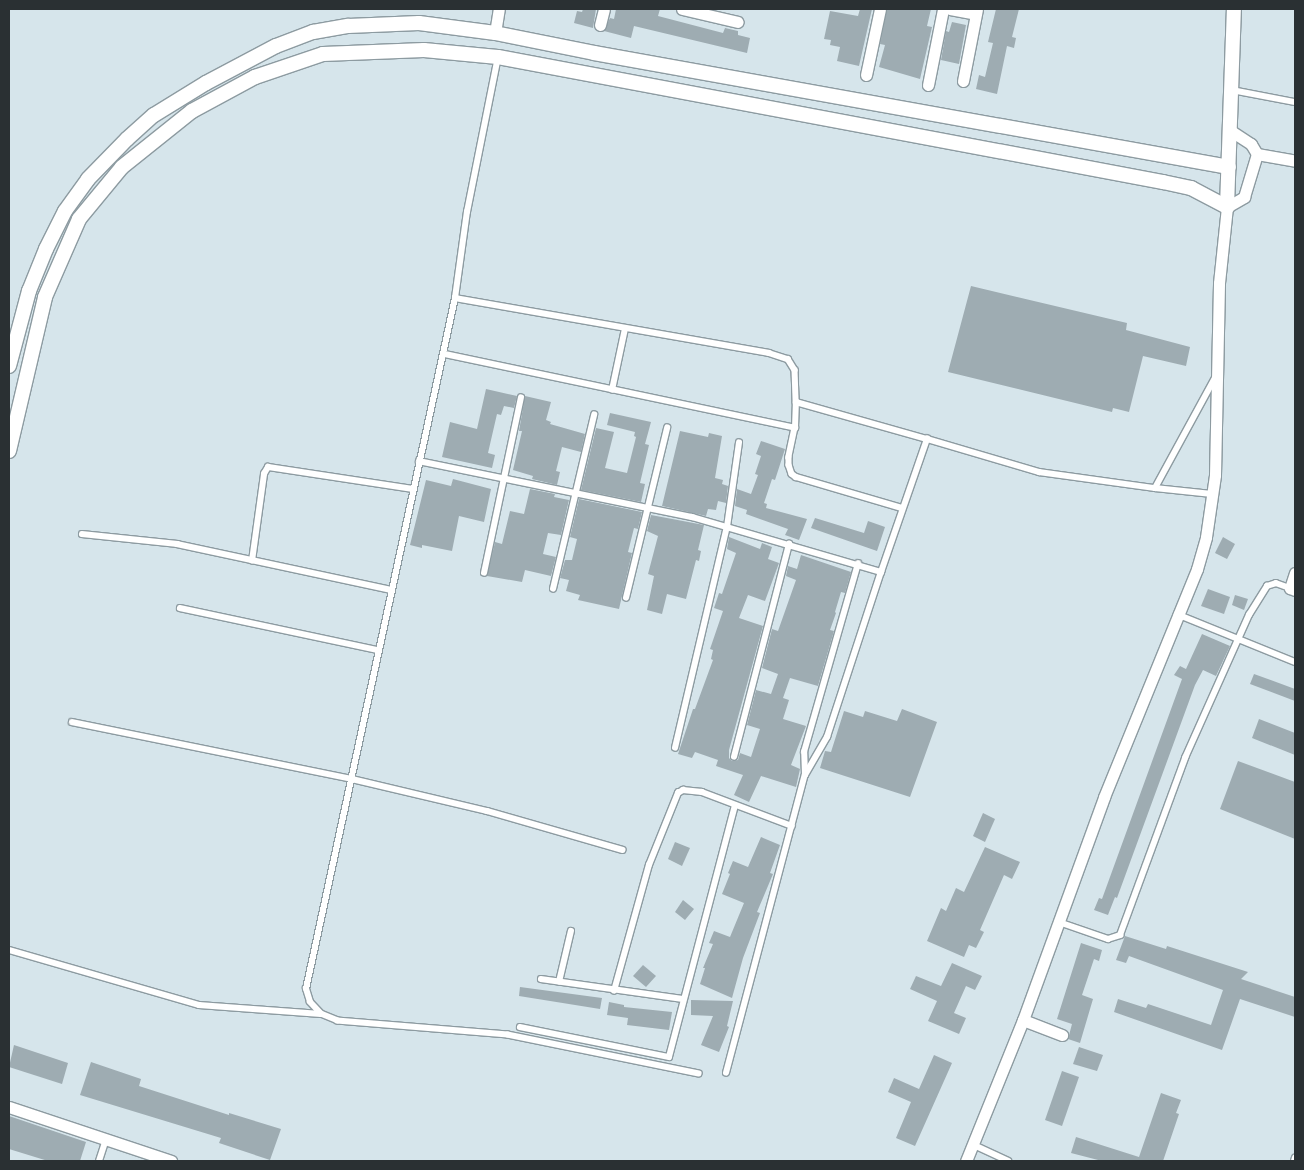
<!DOCTYPE html>
<style>
body{margin:0}
#map{position:relative;width:1304px;height:1170px;overflow:hidden;background:#d6e5eb;font-family:"Archivo Narrow",sans-serif}
div>[style]{position:absolute}
[style*='--x']{left:calc(var(--x)*1px);top:calc(var(--y)*1px);width:calc(var(--w)*1px);rotate:calc(var(--a)*1deg)}
.building>*{inset:0;background:#9eacb2}
.roads{filter:drop-shadow(1px 0 #8d9ba1) drop-shadow(-1px 0 #8d9ba1) drop-shadow(0 1px #8d9ba1) drop-shadow(0 -1px #8d9ba1)}
.service>*{height:5.5px;margin:-2.75px;padding:0 2.75px;transform-origin:2.75px;border-radius:2.75px;background:#fff}
.minor>*{height:11px;margin:-5.5px;padding:0 5.5px;transform-origin:5.5px;border-radius:5.5px;background:#fff}
.tertiary>*{height:14px;margin:-7px;padding:0 7px;transform-origin:7px;border-radius:7px;background:#fff}
span{translate:-50% -50%;white-space:nowrap;text-align:center;line-height:1.15;-webkit-text-stroke:5px #e3f2f8;paint-order:stroke}
.frame{position:absolute;inset:0;border:10px solid #2a3033;pointer-events:none}
</style>
<div id="map">
<div class="building">
<div style="clip-path:polygon(583px 9px,596px 9px,593px 28px,574px 23px,577px 11px,582px 12px)"></div>
<div style="clip-path:polygon(616px 9px,660px 9px,658px 16px,723px 33px,725px 28px,738px 31px,738px 35px,750px 38px,747px 53px,634px 26px,631px 38px,604px 31px,610px 18px,614px 19px)"></div>
<div style="clip-path:polygon(860px 9px,872px 9px,859px 66px,837px 61px,840px 47px,830px 45px,831px 40px,824px 39px,830px 11px,858px 16px)"></div>
<div style="clip-path:polygon(887px 9px,931px 9px,927px 26px,932px 27px,920px 79px,879px 67px,885px 45px,880px 44px)"></div>
<div style="clip-path:polygon(996px 9px,1019px 9px,1012px 37px,1016px 38px,1014px 48px,1007px 46px,997px 94px,976px 89px,979px 75px,985px 77px,993px 43px,988px 42px)"></div>
<div style="clip-path:polygon(952px 22px,966px 25px,959px 64px,941px 60px,946px 31px,949px 32px)"></div>
<div style="clip-path:polygon(971px 286px,1127px 323px,1126px 330px,1190px 347px,1186px 366px,1143px 356px,1129px 412px,1113px 408px,1112px 412px,948px 372px)"></div>
<div style="clip-path:polygon(486px 389px,517px 396px,514px 408px,504px 406px,501px 415px,497px 414px,488px 453px,495px 455px,492px 468px,442px 457px,450px 422px,477px 429px)"></div>
<div style="clip-path:polygon(525px 396px,551px 402px,546px 420px,551px 422px,550px 424px,585px 434px,581px 452px,562px 447px,556px 471px,560px 472px,557px 485px,532px 479px,533px 476px,513px 470px,522px 431px,519px 431px)"></div>
<div style="clip-path:polygon(610px 413px,651px 422px,645px 444px,649px 445px,640px 483px,645px 484px,641px 502px,581px 490px,596px 428px,614px 432px,605px 468px,627px 473px,636px 437px,634px 436px,635px 432px,607px 425px)"></div>
<div style="clip-path:polygon(680px 431px,708px 437px,709px 433px,722px 436px,715px 478px,723px 480px,722px 484px,728px 486px,726px 503px,718px 501px,716px 510px,708px 509px,706px 516px,662px 506px)"></div>
<div style="clip-path:polygon(761px 441px,785px 449px,775px 480px,772px 479px,764px 503px,767px 504px,766px 508px,807px 519px,799px 540px,785px 535px,788px 529px,746px 514px,747px 510px,735px 506px,737px 489px,751px 494px,758px 475px,755px 474px,761px 456px,756px 454px)"></div>
<div style="clip-path:polygon(453px 479px,491px 489px,484px 522px,459px 516px,452px 551px,422px 545px,422px 548px,410px 545px,426px 480px,451px 486px)"></div>
<div style="clip-path:polygon(530px 489px,555px 494px,554px 497px,569px 500px,561px 535px,548px 533px,543px 554px,556px 557px,551px 576px,525px 570px,522px 582px,487px 576px,495px 542px,502px 544px,510px 511px,524px 514px)"></div>
<div style="clip-path:polygon(579px 499px,642px 512px,638px 529px,634px 528px,628px 552px,632px 553px,619px 609px,578px 600px,580px 595px,566px 591px,569px 580px,560px 578px,565px 560px,572px 560px,577px 539px,570px 537px)"></div>
<div style="clip-path:polygon(651px 515px,704px 525px,698px 550px,701px 551px,699px 561px,696px 560px,686px 599px,667px 594px,662px 614px,647px 610px,654px 576px,648px 574px,658px 536px,647px 531px)"></div>
<div style="clip-path:polygon(815px 518px,864px 533px,868px 521px,885px 527px,877px 551px,811px 528px)"></div>
<div style="clip-path:polygon(729px 537px,760px 549px,762px 543px,772px 547px,768px 559px,779px 563px,765px 601px,748px 595px,739px 618px,763px 626px,729px 750px,729px 758px,732px 761px,738px 760px,740px 753px,751px 757px,760px 729px,747px 725px,756px 690px,771px 694px,778px 674px,762px 668px,772px 629px,778px 631px,796px 580px,786px 576px,788px 566px,797px 569px,801px 555px,851px 572px,845px 593px,841px 592px,835px 612px,836px 613px,830px 630px,834px 631px,818px 686px,790px 678px,783px 698px,789px 700px,783px 719px,806px 726px,791px 765px,800px 769px,796px 787px,761px 776px,749px 802px,734px 795px,743px 775px,716px 766px,718px 760px,695px 752px,692px 758px,678px 754px,693px 709px,695px 709px,713px 660px,711px 659px,713px 650px,710px 649px,723px 611px,714px 608px,719px 593px,722px 594px,736px 553px,727px 549px)"></div>
<div style="clip-path:polygon(1223px 537px,1235px 544px,1227px 559px,1215px 553px)"></div>
<div style="clip-path:polygon(1208px 589px,1230px 597px,1224px 614px,1201px 606px)"></div>
<div style="clip-path:polygon(1235px 595px,1248px 599px,1244px 610px,1232px 605px)"></div>
<div style="clip-path:polygon(1202px 634px,1230px 646px,1216px 676px,1203px 670px,1195px 685px,1117px 898px,1115px 897px,1108px 915px,1094px 910px,1099px 898px,1102px 899px,1182px 679px,1174px 675px,1180px 666px,1186px 669px)"></div>
<div style="clip-path:polygon(1254px 674px,1295px 689px,1295px 701px,1250px 684px)"></div>
<div style="clip-path:polygon(902px 709px,937px 722px,910px 797px,820px 768px,825px 751px,831px 752px,844px 711px,863px 717px,865px 711px,897px 721px)"></div>
<div style="clip-path:polygon(1259px 719px,1295px 733px,1295px 755px,1252px 738px)"></div>
<div style="clip-path:polygon(1238px 761px,1295px 782px,1295px 839px,1220px 809px)"></div>
<div style="clip-path:polygon(983px 813px,995px 819px,985px 842px,973px 836px)"></div>
<div style="clip-path:polygon(761px 837px,780px 845px,770px 873px,773px 874px,757px 912px,760px 913px,743px 958px,732px 998px,700px 984px,705px 968px,703px 968px,713px 944px,709px 943px,714px 931px,730px 937px,744px 903px,722px 894px,730px 874px,728px 873px,733px 861px,748px 867px)"></div>
<div style="clip-path:polygon(675px 842px,690px 848px,682px 866px,668px 859px)"></div>
<div style="clip-path:polygon(985px 847px,1020px 862px,1012px 879px,1004px 875px,980px 930px,984px 932px,976px 948px,969px 945px,964px 957px,927px 941px,941px 908px,946px 911px,956px 888px,964px 892px)"></div>
<div style="clip-path:polygon(683px 900px,694px 909px,685px 920px,675px 912px)"></div>
<div style="clip-path:polygon(1125px 936px,1166px 949px,1167px 946px,1248px 972px,1241px 979px,1295px 997px,1295px 1017px,1240px 999px,1222px 1050px,1114px 1012px,1118px 999px,1146px 1008px,1148px 1004px,1211px 1025px,1223px 990px,1129px 956px,1126px 963px,1116px 960px)"></div>
<div style="clip-path:polygon(1081px 943px,1102px 950px,1099px 961px,1094px 959px,1082px 995px,1093px 999px,1080px 1043px,1068px 1039px,1072px 1024px,1057px 1019px)"></div>
<div style="clip-path:polygon(952px 963px,982px 976px,975px 990px,966px 986px,954px 1013px,966px 1018px,959px 1034px,928px 1021px,937px 1001px,910px 989px,916px 976px,941px 986px)"></div>
<div style="clip-path:polygon(643px 965px,656px 976px,646px 987px,633px 976px)"></div>
<div style="clip-path:polygon(520px 987px,602px 998px,600px 1009px,519px 996px)"></div>
<div style="clip-path:polygon(691px 1000px,733px 1001px,727px 1026px,729px 1027px,719px 1052px,701px 1045px,713px 1016px,691px 1015px)"></div>
<div style="clip-path:polygon(609px 1002px,624px 1005px,624px 1007px,672px 1012px,669px 1030px,627px 1025px,628px 1018px,607px 1015px)"></div>
<div style="clip-path:polygon(14px 1045px,68px 1063px,62px 1084px,9px 1067px)"></div>
<div style="clip-path:polygon(1079px 1047px,1103px 1055px,1097px 1071px,1073px 1064px)"></div>
<div style="clip-path:polygon(934px 1055px,952px 1063px,915px 1146px,896px 1138px,911px 1102px,888px 1092px,894px 1078px,919px 1089px)"></div>
<div style="clip-path:polygon(91px 1062px,141px 1079px,139px 1086px,229px 1115px,229px 1113px,281px 1129px,270px 1160px,219px 1143px,221px 1138px,80px 1095px)"></div>
<div style="clip-path:polygon(1062px 1071px,1079px 1077px,1062px 1126px,1045px 1120px)"></div>
<div style="clip-path:polygon(1161px 1093px,1181px 1100px,1176px 1113px,1179px 1114px,1163px 1161px,1102px 1161px,1071px 1153px,1076px 1137px,1139px 1157px)"></div>
<div style="clip-path:polygon(9px 1116px,86px 1142px,80px 1161px,48px 1161px,9px 1149px)"></div>
</div>
<div class="roads">
<div class="service">
<div style="--x:1232;--y:90;--w:64;--a:10.8"></div>
<div style="--x:455;--y:298;--w:87;--a:-82.1"></div>
<div style="--x:467;--y:212;--w:158;--a:-78.7"></div>
<div style="--x:445;--y:354;--w:358;--a:11.9"></div>
<div style="--x:795;--y:428;--w:26;--a:-88"></div>
<div style="--x:796;--y:402;--w:136;--a:15.8"></div>
<div style="--x:612;--y:390;--w:62;--a:-78"></div>
<div style="--x:795;--y:428;--w:30;--a:102"></div>
<div style="--x:789;--y:457;--w:8;--a:90"></div>
<div style="--x:789;--y:465;--w:9;--a:72"></div>
<div style="--x:792;--y:474;--w:5;--a:37"></div>
<div style="--x:796;--y:477;--w:110;--a:16.3"></div>
<div style="--x:419;--y:461;--w:279;--a:11.6"></div>
<div style="--x:692;--y:517;--w:197;--a:16.2"></div>
<div style="--x:881;--y:572;--w:141;--a:-70.9"></div>
<div style="--x:927;--y:439;--w:117;--a:16.4"></div>
<div style="--x:1039;--y:472;--w:117;--a:7.9"></div>
<div style="--x:1155;--y:488;--w:125;--a:-61.4"></div>
<div style="--x:1155;--y:488;--w:57;--a:6"></div>
<div style="--x:82;--y:534;--w:96;--a:6"></div>
<div style="--x:177;--y:544;--w:219;--a:12.1"></div>
<div style="--x:252;--y:561;--w:88;--a:-82.1"></div>
<div style="--x:264;--y:474;--w:8;--a:-60"></div>
<div style="--x:268;--y:467;--w:147;--a:8.6"></div>
<div style="--x:484;--y:573;--w:179;--a:-78.1"></div>
<div style="--x:553;--y:589;--w:179;--a:-76.7"></div>
<div style="--x:626;--y:598;--w:175;--a:-76.4"></div>
<div style="--x:180;--y:608;--w:202;--a:12"></div>
<div style="--x:1177;--y:614;--w:127;--a:22.1"></div>
<div style="--x:72;--y:722;--w:286;--a:11.5"></div>
<div style="--x:352;--y:779;--w:139;--a:13.3"></div>
<div style="--x:487;--y:811;--w:141;--a:16"></div>
<div style="--x:675;--y:748;--w:227;--a:-76.8"></div>
<div style="--x:727;--y:527;--w:85;--a:-81.9"></div>
<div style="--x:734;--y:757;--w:220;--a:-75.5"></div>
<div style="--x:805;--y:775;--w:44;--a:-59.9"></div>
<div style="--x:827;--y:737;--w:174;--a:-71.9"></div>
<div style="--x:1059;--y:922;--w:52;--a:19.1"></div>
<div style="--x:1108;--y:939;--w:13;--a:-18"></div>
<div style="--x:1120;--y:935;--w:189;--a:-69.8"></div>
<div style="--x:1185;--y:758;--w:157;--a:-65.9"></div>
<div style="--x:1249;--y:615;--w:34;--a:-58"></div>
<div style="--x:1267;--y:586;--w:9;--a:-18"></div>
<div style="--x:1276;--y:583;--w:15;--a:20"></div>
<div style="--x:9;--y:950;--w:198;--a:16.1"></div>
<div style="--x:199;--y:1005;--w:122;--a:4.2"></div>
<div style="--x:541;--y:979;--w:143;--a:8"></div>
<div style="--x:559;--y:982;--w:52;--a:-76.8"></div>
<div style="--x:614;--y:991;--w:131;--a:-74.5"></div>
<div style="--x:649;--y:865;--w:78;--a:-68.1"></div>
<div style="--x:678;--y:793;--w:6;--a:-31"></div>
<div style="--x:683;--y:790;--w:19;--a:6"></div>
<div style="--x:702;--y:792;--w:96;--a:20.7"></div>
<div style="--x:520;--y:1027;--w:152;--a:11.4"></div>
<div style="--x:669;--y:1057;--w:260;--a:-75.3"></div>
<div style="--x:726;--y:1073;--w:308;--a:-75.2"></div>
<div style="--x:805;--y:775;--w:23;--a:-92"></div>
<div style="--x:804;--y:752;--w:196;--a:-74"></div>
<div style="--x:699;--y:1074;--w:195;--a:-168.5"></div>
<div style="--x:508;--y:1035;--w:171;--a:-175.3"></div>
<div style="--x:338;--y:1021;--w:18;--a:-158"></div>
<div style="--x:321;--y:1014;--w:16;--a:-133"></div>
<div style="--x:310;--y:1002;--w:14;--a:-107"></div>
<div style="--x:306;--y:989;--w:707;--a:-77.83"></div>
<div style="--x:455;--y:298;--w:319;--a:9.9"></div>
<div style="--x:769;--y:353;--w:20;--a:18"></div>
<div style="--x:788;--y:359;--w:13;--a:58"></div>
<div style="--x:795;--y:370;--w:32;--a:88"></div>
<div style="--x:972;--y:1144;--w:40;--a:25"></div>
<div style="--x:99;--y:1161;--w:22;--a:-72"></div>
<div style="--x:1294;--y:1161;--w:3;--a:-72"></div>
</div>
<div class="minor">
<div style="--x:682;--y:9;--w:57;--a:13.1"></div>
<div style="--x:950;--y:9;--w:26;--a:11"></div>
<div style="--x:600;--y:25;--w:16;--a:-76"></div>
<div style="--x:495;--y:33;--w:24;--a:-81"></div>
<div style="--x:866;--y:75;--w:67;--a:-78"></div>
<div style="--x:963;--y:81;--w:73;--a:-79"></div>
<div style="--x:928;--y:85;--w:77;--a:-78.8"></div>
<div style="--x:1257;--y:154;--w:39;--a:10"></div>
<div style="--x:1295;--y:573;--w:16;--a:108"></div>
<div style="--x:1290;--y:588;--w:5;--a:22"></div>
<div style="--x:1023;--y:1020;--w:42;--a:21"></div>
<div style="--x:9;--y:1107;--w:171;--a:18.4"></div>
<div style="--x:966;--y:1161;--w:152;--a:-68"></div>
<div style="--x:1023;--y:1020;--w:237;--a:-70"></div>
<div style="--x:1104;--y:797;--w:246;--a:-67.8"></div>
<div style="--x:1197;--y:569;--w:33;--a:-74"></div>
<div style="--x:1206;--y:537;--w:63;--a:-81.7"></div>
<div style="--x:1215;--y:475;--w:192;--a:-88.8"></div>
<div style="--x:1219;--y:283;--w:76;--a:-84"></div>
<div style="--x:1227;--y:207;--w:20;--a:-30"></div>
<div style="--x:1244;--y:197;--w:45;--a:-73.2"></div>
<div style="--x:1257;--y:154;--w:12;--a:-121"></div>
<div style="--x:1251;--y:144;--w:24;--a:-147"></div>
</div>
<div class="tertiary">
<div style="--x:9;--y:366;--w:78;--a:-75.1"></div>
<div style="--x:29;--y:291;--w:45;--a:-68"></div>
<div style="--x:46;--y:249;--w:42;--a:-63.4"></div>
<div style="--x:65;--y:211;--w:39;--a:-54"></div>
<div style="--x:88;--y:179;--w:56;--a:-45.7"></div>
<div style="--x:127;--y:139;--w:36;--a:-42"></div>
<div style="--x:154;--y:115;--w:61;--a:-31.6"></div>
<div style="--x:206;--y:83;--w:79;--a:-27.9"></div>
<div style="--x:276;--y:46;--w:40;--a:-21"></div>
<div style="--x:313;--y:32;--w:36;--a:-10"></div>
<div style="--x:348;--y:26;--w:71;--a:-2.4"></div>
<div style="--x:419;--y:23;--w:77;--a:7.5"></div>
<div style="--x:495;--y:33;--w:101;--a:11.4"></div>
<div style="--x:594;--y:53;--w:645;--a:10.18"></div>
<div style="--x:9;--y:451;--w:158;--a:-76.8"></div>
<div style="--x:45;--y:297;--w:85;--a:-66.4"></div>
<div style="--x:79;--y:219;--w:67;--a:-50.4"></div>
<div style="--x:122;--y:167;--w:90;--a:-38.7"></div>
<div style="--x:192;--y:111;--w:72;--a:-28.4"></div>
<div style="--x:255;--y:77;--w:72;--a:-18.7"></div>
<div style="--x:323;--y:54;--w:101;--a:-2.3"></div>
<div style="--x:424;--y:50;--w:74;--a:5.4"></div>
<div style="--x:498;--y:57;--w:677;--a:10.65"></div>
<div style="--x:1163;--y:182;--w:29;--a:12"></div>
<div style="--x:1191;--y:188;--w:41;--a:27.8"></div>
<div style="--x:1227;--y:207;--w:198;--a:-88"></div>
</div>
</div>
<div class="frame"></div>
</div>
